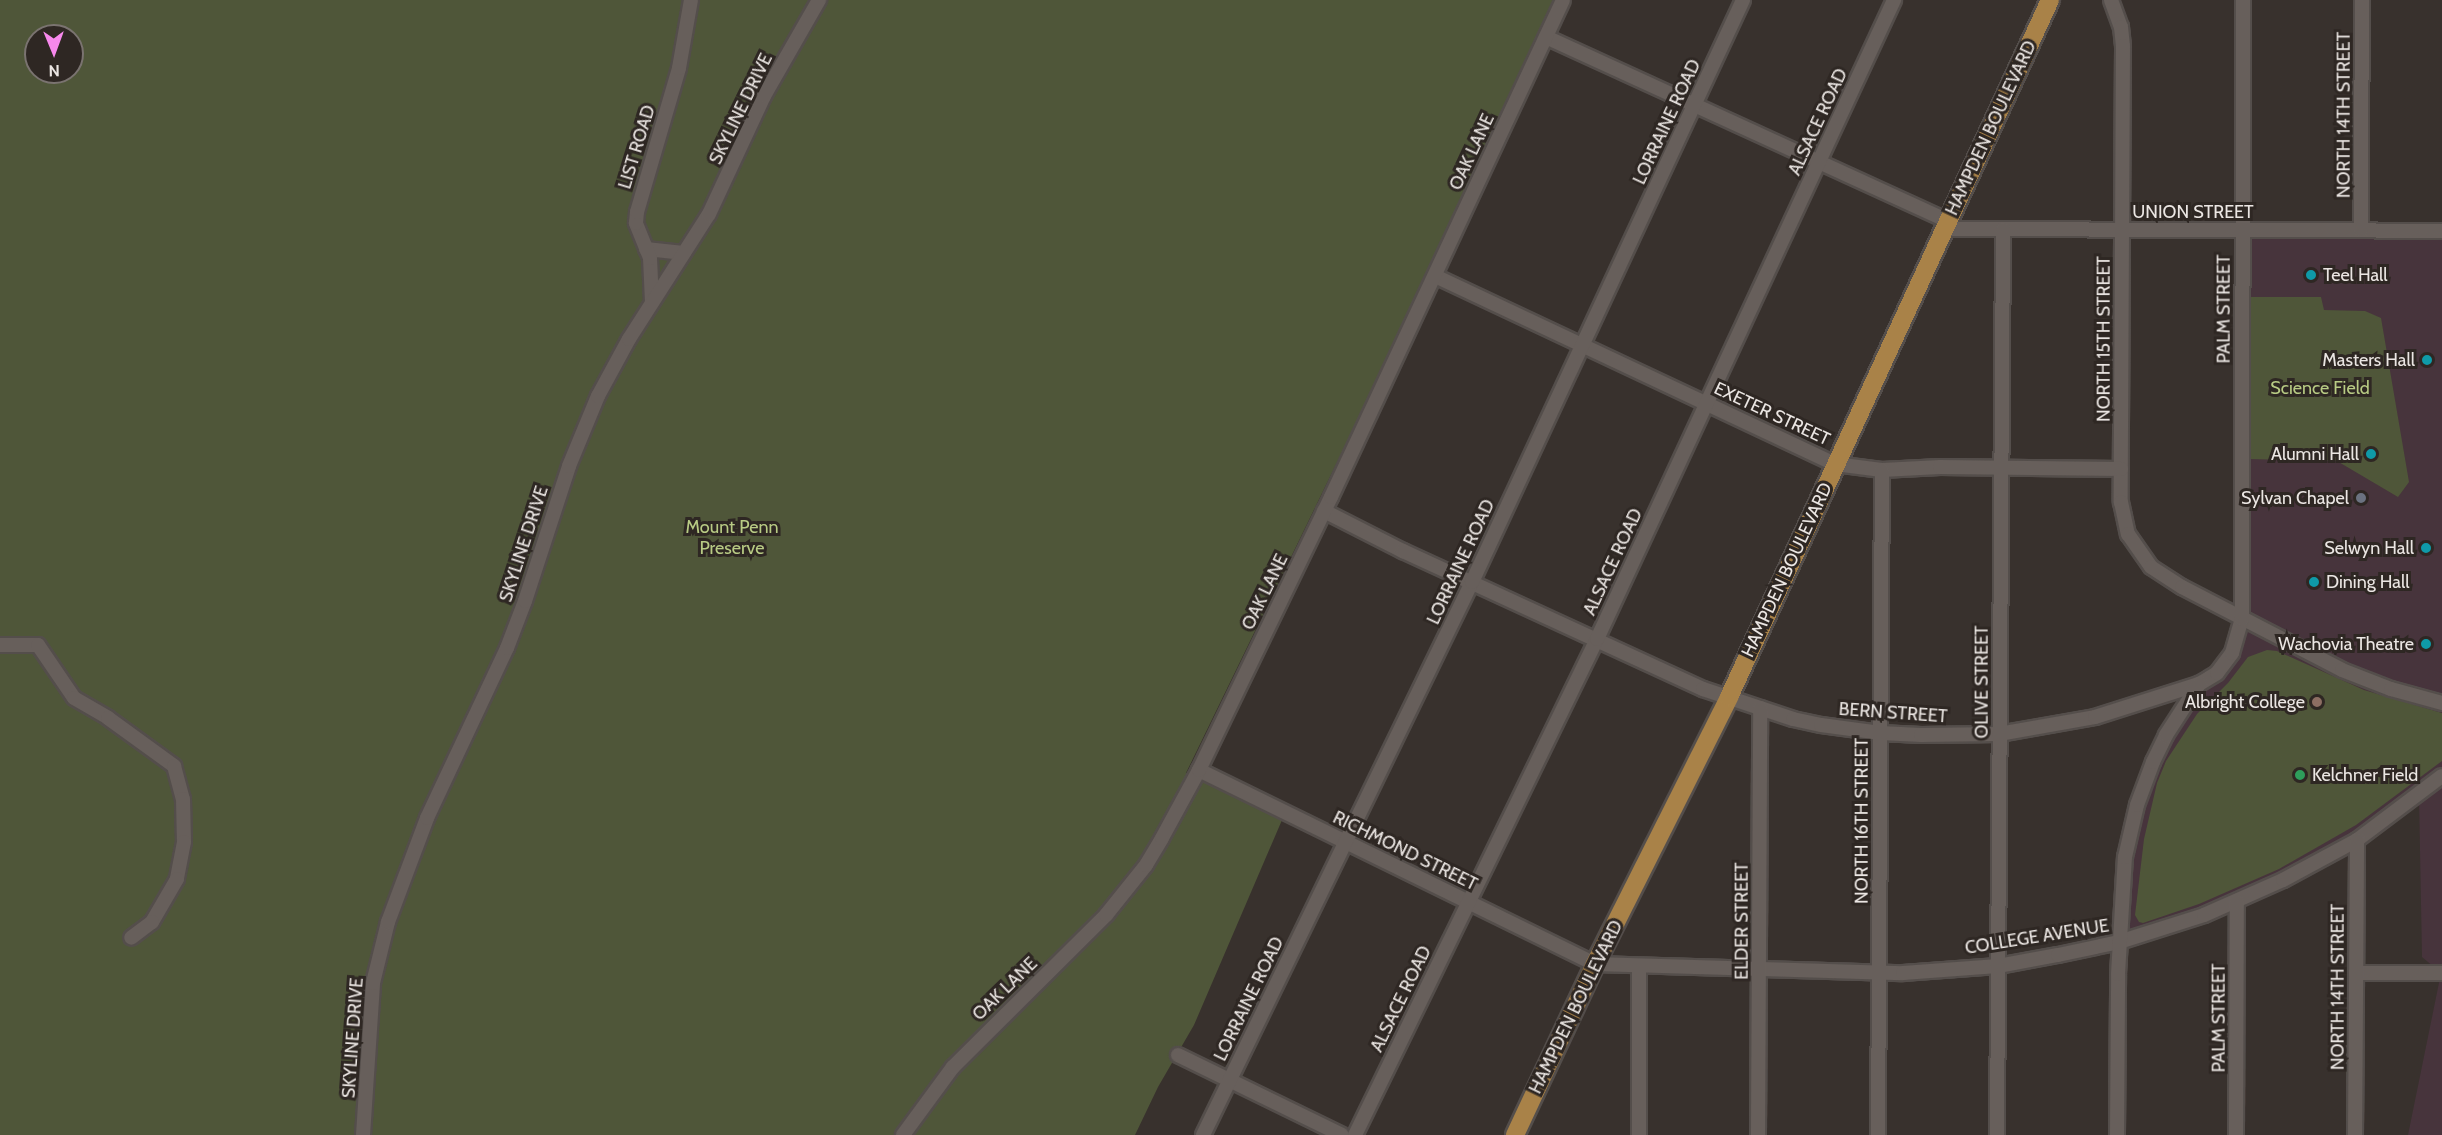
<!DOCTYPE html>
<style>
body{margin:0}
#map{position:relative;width:2442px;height:1135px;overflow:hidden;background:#38312d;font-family:Cabin,sans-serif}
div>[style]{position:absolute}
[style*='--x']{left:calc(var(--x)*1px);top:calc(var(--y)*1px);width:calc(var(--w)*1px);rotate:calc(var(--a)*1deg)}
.education>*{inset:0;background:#47343c}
.green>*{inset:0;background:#4f5639}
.roads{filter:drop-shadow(2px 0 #544e4b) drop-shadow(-2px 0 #544e4b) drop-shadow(0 2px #544e4b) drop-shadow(0 -2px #544e4b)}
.minor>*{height:14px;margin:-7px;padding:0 7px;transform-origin:7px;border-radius:7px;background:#675f5b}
.major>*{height:18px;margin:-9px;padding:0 9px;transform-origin:9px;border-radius:9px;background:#a98248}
.dots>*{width:16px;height:16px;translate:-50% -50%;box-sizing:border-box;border:3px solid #2e2723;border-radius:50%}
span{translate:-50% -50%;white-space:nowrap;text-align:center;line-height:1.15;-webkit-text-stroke:6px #2e2723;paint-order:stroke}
.street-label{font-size:18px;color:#ebe6e3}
.poi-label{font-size:18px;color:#ebe6e3}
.left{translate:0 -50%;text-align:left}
.right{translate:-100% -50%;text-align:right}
.park-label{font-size:18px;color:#b8cb84}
.north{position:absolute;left:24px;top:24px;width:60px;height:60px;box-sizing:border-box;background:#2e2723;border:2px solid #7a7370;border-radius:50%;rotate:179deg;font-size:16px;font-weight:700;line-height:24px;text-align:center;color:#ebe6e3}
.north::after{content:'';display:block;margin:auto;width:21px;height:27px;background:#f788ec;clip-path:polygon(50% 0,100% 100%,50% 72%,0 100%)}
</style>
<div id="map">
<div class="education">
<div style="clip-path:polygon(2242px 230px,2442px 231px,2442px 1135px,2408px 1135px,2441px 973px,2422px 957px,2419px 795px,2297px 867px,2119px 942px,2144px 784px,2242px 619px)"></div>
</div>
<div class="green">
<div style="clip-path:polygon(evenodd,0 0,1553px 0,1362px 411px,1186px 773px,1282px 820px,1194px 1025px,1158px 1087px,1135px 1135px,0 1135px,0 0,36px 36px,72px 36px,72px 72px,36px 72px,36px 36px)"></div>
<div style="clip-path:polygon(2251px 297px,2321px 297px,2324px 310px,2365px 311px,2381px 318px,2409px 482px,2398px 497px,2337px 461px,2249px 459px)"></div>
<div style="clip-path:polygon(2267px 650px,2277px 651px,2364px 690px,2442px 713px,2442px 761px,2356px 825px,2279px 869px,2199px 904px,2143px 923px,2139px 922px,2135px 915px,2144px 839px,2157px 783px,2166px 761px,2197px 714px,2228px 683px,2248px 657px)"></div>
</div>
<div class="roads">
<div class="minor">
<div style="--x:2111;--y:0;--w:29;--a:70"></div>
<div style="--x:2121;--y:27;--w:19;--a:84"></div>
<div style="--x:2123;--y:46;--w:456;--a:90.3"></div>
<div style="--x:2121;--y:502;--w:33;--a:78"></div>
<div style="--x:2128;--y:534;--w:40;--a:55.1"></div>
<div style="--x:2151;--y:567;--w:37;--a:33"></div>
<div style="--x:2182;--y:587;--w:180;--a:27.4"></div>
<div style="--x:2342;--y:670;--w:53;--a:21.2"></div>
<div style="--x:2391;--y:689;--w:53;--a:15.4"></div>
<div style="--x:1546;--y:37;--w:442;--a:24.6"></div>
<div style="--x:1944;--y:229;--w:498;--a:0.2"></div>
<div style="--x:2361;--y:230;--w:230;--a:-89.8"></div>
<div style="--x:646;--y:249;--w:38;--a:6"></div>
<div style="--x:1435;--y:276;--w:442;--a:25.2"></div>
<div style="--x:1835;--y:464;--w:47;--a:7.3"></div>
<div style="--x:1882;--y:470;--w:58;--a:-3"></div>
<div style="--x:1940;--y:467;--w:181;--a:0.6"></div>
<div style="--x:652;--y:302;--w:44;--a:-92.6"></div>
<div style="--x:650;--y:258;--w:38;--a:-112"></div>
<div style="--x:636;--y:223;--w:11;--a:-85"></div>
<div style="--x:637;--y:212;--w:150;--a:-73.7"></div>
<div style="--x:679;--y:68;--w:69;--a:-80"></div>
<div style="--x:1324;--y:511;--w:89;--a:26.9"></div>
<div style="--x:1403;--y:551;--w:330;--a:24.7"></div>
<div style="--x:1703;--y:689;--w:95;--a:18.4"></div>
<div style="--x:1793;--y:719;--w:29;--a:12"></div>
<div style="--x:1821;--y:725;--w:60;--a:7.7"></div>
<div style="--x:1880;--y:733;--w:41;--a:2.8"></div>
<div style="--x:1921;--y:735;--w:78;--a:-0.7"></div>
<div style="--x:1999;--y:734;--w:97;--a:-10"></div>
<div style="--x:2095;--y:717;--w:109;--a:-17.6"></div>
<div style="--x:2199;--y:684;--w:21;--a:-31"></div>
<div style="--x:2217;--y:673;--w:25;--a:-53"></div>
<div style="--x:2232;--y:653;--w:35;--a:-74"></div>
<div style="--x:2242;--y:619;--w:619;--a:-89.91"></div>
<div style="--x:0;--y:645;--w:38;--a:0"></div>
<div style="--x:38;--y:645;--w:64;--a:55.8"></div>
<div style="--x:74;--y:698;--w:39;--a:30"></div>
<div style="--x:108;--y:718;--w:82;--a:36"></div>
<div style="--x:174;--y:766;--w:34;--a:75"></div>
<div style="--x:183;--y:799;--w:43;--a:88.7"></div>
<div style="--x:184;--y:842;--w:38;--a:101"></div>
<div style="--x:177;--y:879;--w:50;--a:120.2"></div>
<div style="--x:152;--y:922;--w:26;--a:143"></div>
<div style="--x:1199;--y:770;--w:441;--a:26.1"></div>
<div style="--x:1595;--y:964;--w:308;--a:1.7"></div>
<div style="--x:1903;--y:973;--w:95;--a:-4.2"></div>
<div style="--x:1998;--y:966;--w:61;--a:-10.4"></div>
<div style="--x:2058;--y:955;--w:62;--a:-12"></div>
<div style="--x:2119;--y:942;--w:89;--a:-17.6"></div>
<div style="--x:2204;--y:915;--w:86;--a:-23.9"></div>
<div style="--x:2283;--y:880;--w:84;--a:-28.4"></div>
<div style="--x:2357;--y:840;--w:106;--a:-37"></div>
<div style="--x:1639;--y:966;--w:169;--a:90"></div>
<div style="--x:2356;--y:973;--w:86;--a:0"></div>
<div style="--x:1178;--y:1055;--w:182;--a:26"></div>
<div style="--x:363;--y:1135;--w:152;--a:-86.2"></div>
<div style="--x:373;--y:983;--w:63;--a:-76.2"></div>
<div style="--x:388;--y:922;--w:111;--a:-69.4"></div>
<div style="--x:427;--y:818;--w:188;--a:-64.8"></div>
<div style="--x:507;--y:648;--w:50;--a:-69"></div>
<div style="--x:525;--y:601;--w:142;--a:-71.9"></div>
<div style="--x:569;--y:466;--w:76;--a:-67.5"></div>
<div style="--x:598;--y:396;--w:65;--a:-61.5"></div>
<div style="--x:629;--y:339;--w:148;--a:-57.4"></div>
<div style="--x:709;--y:214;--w:130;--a:-65"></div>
<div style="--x:764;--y:96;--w:111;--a:-60.2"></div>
<div style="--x:903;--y:1135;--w:84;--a:-53.7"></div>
<div style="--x:953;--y:1067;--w:216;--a:-44.8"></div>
<div style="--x:1106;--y:915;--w:64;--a:-51.3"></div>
<div style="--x:1146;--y:865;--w:31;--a:-59"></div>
<div style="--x:1162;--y:838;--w:77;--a:-61.4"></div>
<div style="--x:1199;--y:770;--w:303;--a:-64.2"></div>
<div style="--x:1331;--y:497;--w:548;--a:-64.98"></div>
<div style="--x:1203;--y:1135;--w:615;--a:-64.06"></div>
<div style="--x:1472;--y:582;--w:642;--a:-65.03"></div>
<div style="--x:1355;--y:1135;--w:552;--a:-63.99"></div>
<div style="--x:1597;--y:639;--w:705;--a:-65.07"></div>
<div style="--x:1758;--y:1135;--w:427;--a:-89.7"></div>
<div style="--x:1878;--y:1135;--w:665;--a:-89.66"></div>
<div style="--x:1997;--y:1135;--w:906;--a:-89.62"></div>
<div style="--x:2117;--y:1135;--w:161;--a:-89.6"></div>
<div style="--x:2118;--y:974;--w:117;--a:-86.6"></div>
<div style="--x:2125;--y:857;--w:53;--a:-77"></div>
<div style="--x:2137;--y:805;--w:46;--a:-69.6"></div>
<div style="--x:2153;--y:762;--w:30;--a:-64"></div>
<div style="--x:2166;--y:735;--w:61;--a:-57.1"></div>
<div style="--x:2236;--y:1135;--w:233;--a:-89.8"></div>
<div style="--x:2355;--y:1135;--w:295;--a:-89.6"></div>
</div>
<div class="major">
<div style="--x:1515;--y:1135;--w:189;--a:-64.9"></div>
<div style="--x:1595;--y:964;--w:299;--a:-63.3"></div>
<div style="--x:1729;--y:697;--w:767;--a:-65.27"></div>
</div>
</div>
<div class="dots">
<div style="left:2311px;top:275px;background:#0f9aa8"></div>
<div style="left:2427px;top:360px;background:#0f9aa8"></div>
<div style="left:2371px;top:454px;background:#0f9aa8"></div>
<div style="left:2361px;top:498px;background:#6b7280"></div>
<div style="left:2426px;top:548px;background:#0f9aa8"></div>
<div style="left:2314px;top:582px;background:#0f9aa8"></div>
<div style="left:2426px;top:644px;background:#0f9aa8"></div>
<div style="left:2317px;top:702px;background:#8d6e63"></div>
<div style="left:2300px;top:775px;background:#2e9e5b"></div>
</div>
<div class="street-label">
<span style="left:741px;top:109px;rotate:-64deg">SKYLINE DRIVE</span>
<span style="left:2344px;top:115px;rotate:-90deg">NORTH 14TH STREET</span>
<span style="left:1667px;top:122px;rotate:-65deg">LORRAINE ROAD</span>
<span style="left:1818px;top:122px;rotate:-65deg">ALSACE ROAD</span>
<span style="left:1991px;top:128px;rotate:-65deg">HAMPDEN BOULEVARD</span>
<span style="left:637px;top:147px;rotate:-73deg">LIST ROAD</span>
<span style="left:1472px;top:152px;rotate:-65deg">OAK LANE</span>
<span style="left:2193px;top:212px">UNION STREET</span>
<span style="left:2224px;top:309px;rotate:-90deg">PALM STREET</span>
<span style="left:2104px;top:339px;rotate:-90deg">NORTH 15TH STREET</span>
<span style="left:1772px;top:414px;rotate:25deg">EXETER STREET</span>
<span style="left:524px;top:544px;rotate:-72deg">SKYLINE DRIVE</span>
<span style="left:1461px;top:562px;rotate:-65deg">LORRAINE ROAD</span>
<span style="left:1613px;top:562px;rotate:-65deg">ALSACE ROAD</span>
<span style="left:1787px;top:570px;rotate:-65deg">HAMPDEN BOULEVARD</span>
<span style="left:1265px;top:592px;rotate:-64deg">OAK LANE</span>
<span style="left:1982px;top:682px;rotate:-90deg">OLIVE STREET</span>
<span style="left:1893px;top:713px;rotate:4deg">BERN STREET</span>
<span style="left:1862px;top:821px;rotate:-90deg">NORTH 16TH STREET</span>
<span style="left:1405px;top:851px;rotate:26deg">RICHMOND STREET</span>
<span style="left:1742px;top:921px;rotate:-90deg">ELDER STREET</span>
<span style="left:2037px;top:937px;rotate:-9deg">COLLEGE AVENUE</span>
<span style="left:2338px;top:987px;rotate:-90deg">NORTH 14TH STREET</span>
<span style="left:1005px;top:989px;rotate:-44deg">OAK LANE</span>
<span style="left:1249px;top:999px;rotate:-64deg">LORRAINE ROAD</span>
<span style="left:1401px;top:999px;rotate:-64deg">ALSACE ROAD</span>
<span style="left:1576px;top:1007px;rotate:-64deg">HAMPDEN BOULEVARD</span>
<span style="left:2219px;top:1018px;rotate:-90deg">PALM STREET</span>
<span style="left:353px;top:1038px;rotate:-86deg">SKYLINE DRIVE</span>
</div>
<div class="poi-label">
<span class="left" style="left:2323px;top:275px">Teel Hall</span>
<span class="right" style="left:2415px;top:360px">Masters Hall</span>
<span class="right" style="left:2359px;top:454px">Alumni Hall</span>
<span class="right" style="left:2349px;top:498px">Sylvan Chapel</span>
<span class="right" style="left:2414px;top:548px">Selwyn Hall</span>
<span class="left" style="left:2326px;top:582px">Dining Hall</span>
<span class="right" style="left:2414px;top:644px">Wachovia Theatre</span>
<span class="right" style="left:2305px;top:702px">Albright College</span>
<span class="left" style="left:2312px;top:775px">Kelchner Field</span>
</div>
<div class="park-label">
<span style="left:2320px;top:388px">Science Field</span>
<span style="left:732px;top:538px">Mount Penn<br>Preserve</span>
</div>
<div class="north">N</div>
</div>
